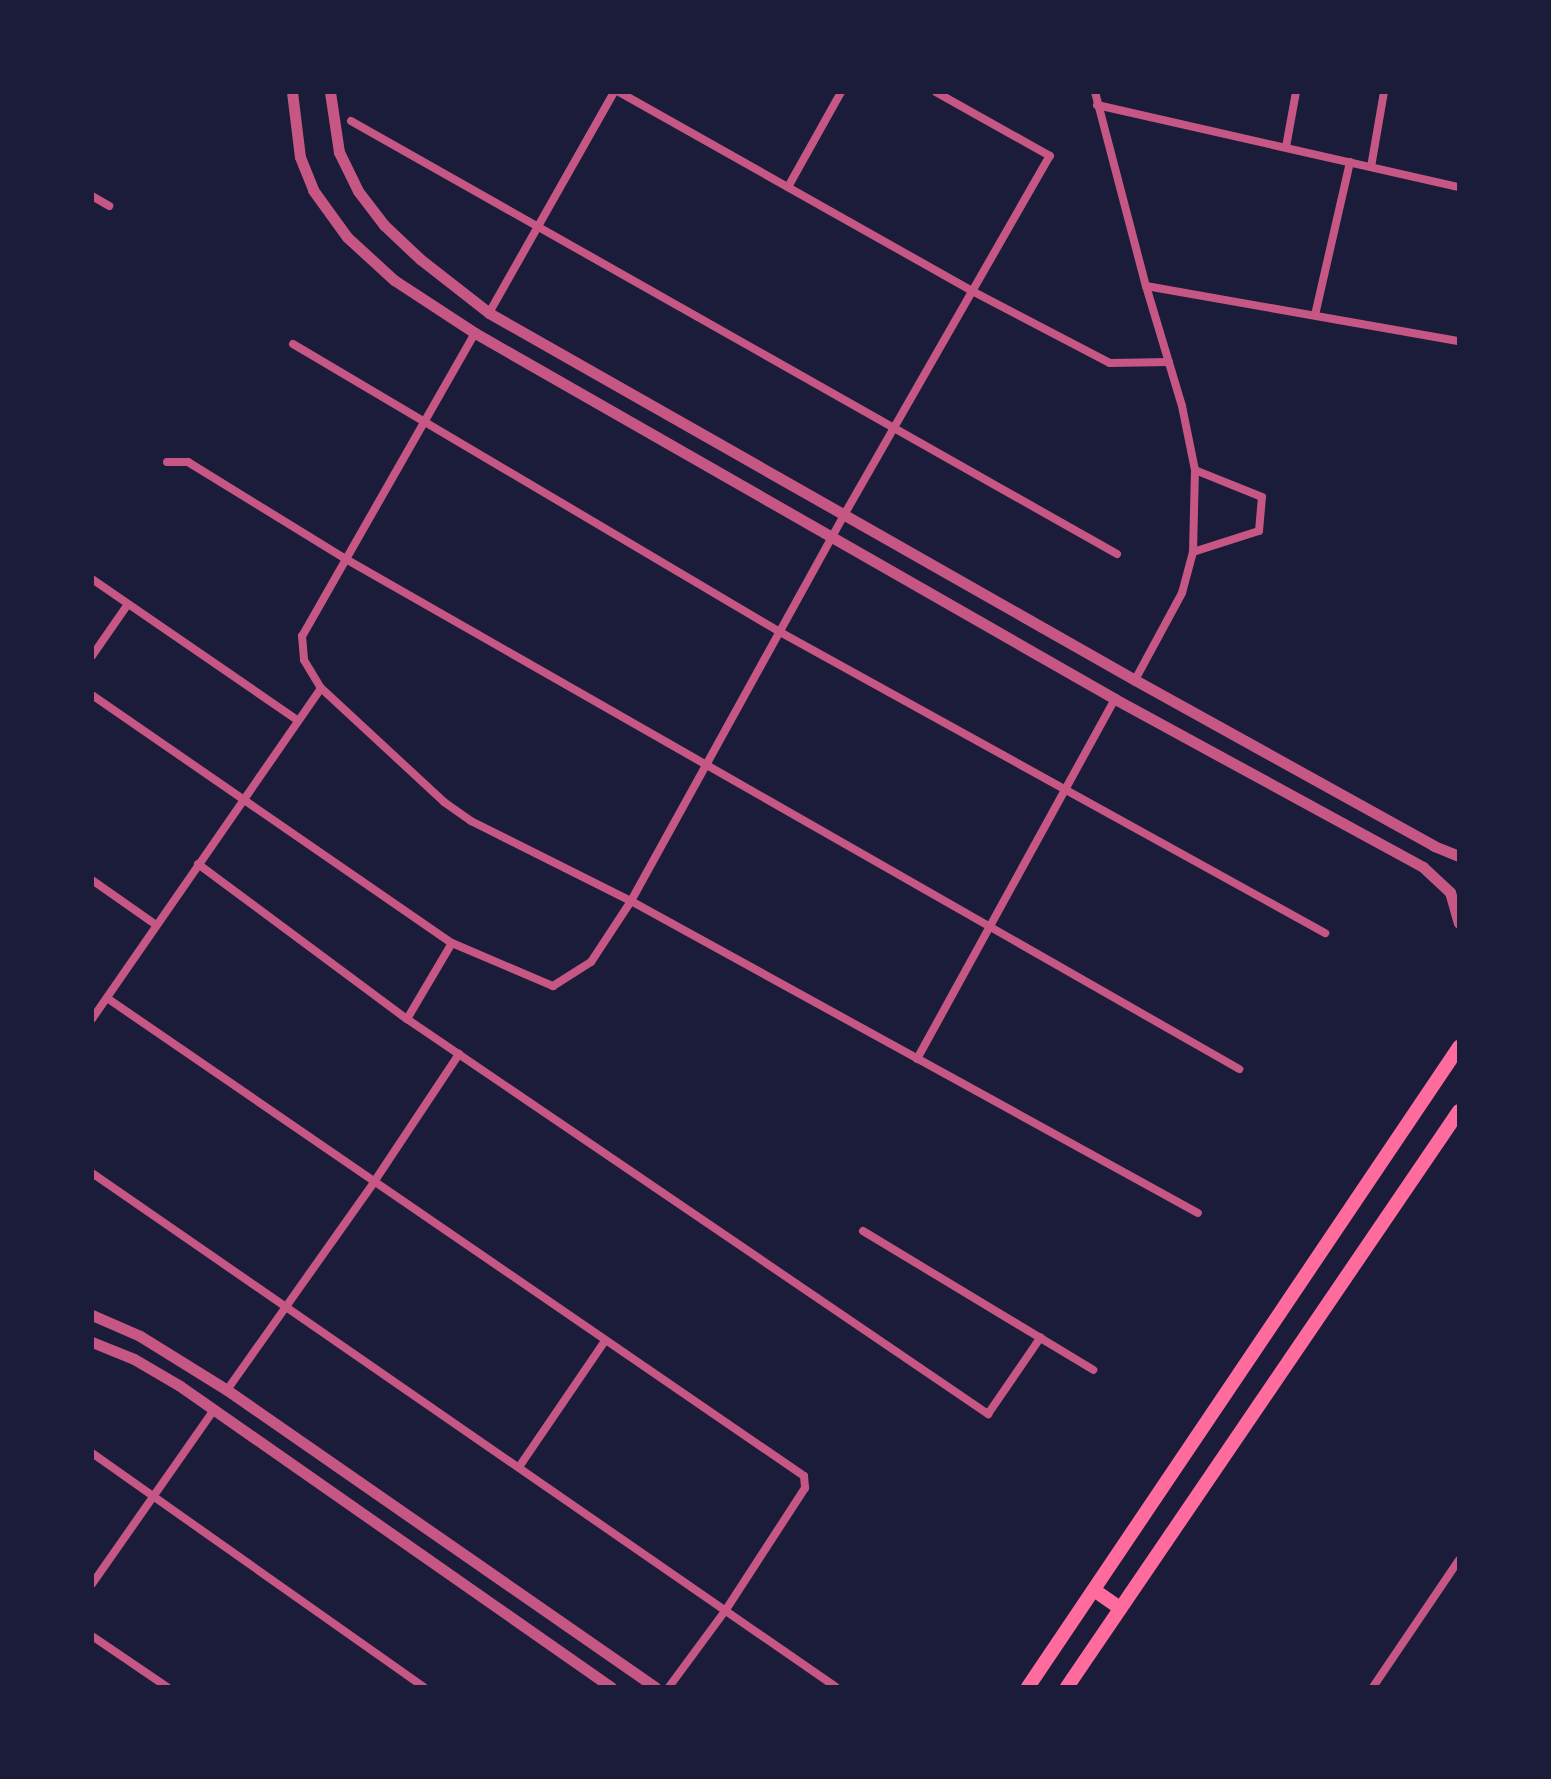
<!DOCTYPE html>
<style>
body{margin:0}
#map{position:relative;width:1551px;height:1779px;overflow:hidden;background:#1b1b3a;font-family:"PT Sans Narrow",sans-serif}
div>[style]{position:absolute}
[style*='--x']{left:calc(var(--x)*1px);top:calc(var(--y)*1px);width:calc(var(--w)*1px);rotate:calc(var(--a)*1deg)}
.minor>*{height:8px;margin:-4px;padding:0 4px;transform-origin:4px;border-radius:4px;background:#c65784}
.tertiary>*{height:11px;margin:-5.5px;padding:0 5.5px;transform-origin:5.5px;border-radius:5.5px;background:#c65784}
.primary>*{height:14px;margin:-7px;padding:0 7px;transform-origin:7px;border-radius:7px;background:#ff6b9d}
span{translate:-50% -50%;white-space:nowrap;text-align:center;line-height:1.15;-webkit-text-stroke:6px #1b1b3a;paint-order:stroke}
.frame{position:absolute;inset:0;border:94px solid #1b1b3a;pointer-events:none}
</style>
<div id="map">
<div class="minor">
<div style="--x:619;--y:92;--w:407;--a:29.4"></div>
<div style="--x:974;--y:292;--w:153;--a:27.6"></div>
<div style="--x:1110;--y:363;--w:59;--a:-1"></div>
<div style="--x:1095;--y:92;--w:201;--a:75.3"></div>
<div style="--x:1146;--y:286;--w:125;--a:73.3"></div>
<div style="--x:1182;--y:406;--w:65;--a:78.5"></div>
<div style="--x:1195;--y:470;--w:82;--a:91.4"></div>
<div style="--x:1193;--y:552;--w:42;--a:105"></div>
<div style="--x:1182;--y:593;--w:99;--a:118.4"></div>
<div style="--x:1097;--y:105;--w:371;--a:12.8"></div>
<div style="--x:351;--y:121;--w:880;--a:29.48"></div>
<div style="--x:1286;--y:147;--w:56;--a:-79.7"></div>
<div style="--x:1371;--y:167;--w:76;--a:-80.2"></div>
<div style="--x:788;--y:187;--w:109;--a:-60.8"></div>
<div style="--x:92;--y:196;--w:20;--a:30"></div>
<div style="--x:1146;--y:286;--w:318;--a:10"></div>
<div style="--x:489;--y:313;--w:254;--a:-60.5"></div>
<div style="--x:1315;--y:315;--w:157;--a:-77.1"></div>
<div style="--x:475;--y:333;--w:349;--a:119.7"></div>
<div style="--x:302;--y:636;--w:24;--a:85"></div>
<div style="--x:304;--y:660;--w:33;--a:59"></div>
<div style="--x:321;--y:688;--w:168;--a:42.8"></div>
<div style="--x:444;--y:802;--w:33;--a:35"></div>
<div style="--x:471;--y:821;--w:179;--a:26.6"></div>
<div style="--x:631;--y:901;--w:647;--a:28.82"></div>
<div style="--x:293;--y:344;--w:566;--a:30.6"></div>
<div style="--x:780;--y:632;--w:623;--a:28.91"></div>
<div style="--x:167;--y:462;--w:21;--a:0"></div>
<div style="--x:188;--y:462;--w:183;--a:31.6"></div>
<div style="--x:344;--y:558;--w:1031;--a:29.72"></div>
<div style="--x:1193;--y:552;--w:69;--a:-17.7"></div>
<div style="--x:1259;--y:531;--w:34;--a:-85"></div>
<div style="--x:1262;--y:497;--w:72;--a:-158.1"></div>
<div style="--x:92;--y:579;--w:249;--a:34.5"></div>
<div style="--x:92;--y:656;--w:63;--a:-55.3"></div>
<div style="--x:92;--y:695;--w:437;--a:34.6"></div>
<div style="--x:452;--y:943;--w:110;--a:23.1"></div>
<div style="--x:553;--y:986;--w:45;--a:-32.3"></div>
<div style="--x:591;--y:962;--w:73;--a:-56.7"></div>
<div style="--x:631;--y:901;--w:441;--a:-61.1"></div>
<div style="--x:844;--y:515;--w:414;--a:-60.2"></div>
<div style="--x:1050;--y:156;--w:131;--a:-150.7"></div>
<div style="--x:198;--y:864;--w:260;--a:36.6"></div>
<div style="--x:407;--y:1019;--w:703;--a:34.21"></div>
<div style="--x:988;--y:1414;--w:93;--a:-55.5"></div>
<div style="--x:92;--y:880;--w:78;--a:35.1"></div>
<div style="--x:107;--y:998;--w:845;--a:34.44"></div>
<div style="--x:804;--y:1476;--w:12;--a:85"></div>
<div style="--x:805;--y:1488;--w:147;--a:123"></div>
<div style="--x:725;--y:1611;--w:94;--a:126.4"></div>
<div style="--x:92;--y:1019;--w:402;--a:-55.3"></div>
<div style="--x:407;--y:1019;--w:88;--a:-59.4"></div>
<div style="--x:917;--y:1059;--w:411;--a:-61.2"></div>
<div style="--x:92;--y:1173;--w:904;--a:34.64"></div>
<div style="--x:863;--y:1231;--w:269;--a:31.1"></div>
<div style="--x:227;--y:1390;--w:255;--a:-54.7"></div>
<div style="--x:374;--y:1182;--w:154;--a:-56.4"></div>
<div style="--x:92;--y:1453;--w:406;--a:35.2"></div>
<div style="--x:519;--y:1467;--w:153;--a:-55.7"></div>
<div style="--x:92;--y:1584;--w:213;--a:-55"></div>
<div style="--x:92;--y:1636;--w:91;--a:34.2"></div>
<div style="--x:1373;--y:1687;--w:153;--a:-55.9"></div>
</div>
<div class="tertiary">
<div style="--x:292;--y:92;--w:65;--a:83"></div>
<div style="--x:300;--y:157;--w:35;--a:68"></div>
<div style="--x:313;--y:190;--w:58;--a:54.1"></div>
<div style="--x:347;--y:237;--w:64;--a:42.5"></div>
<div style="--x:394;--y:280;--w:97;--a:33.2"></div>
<div style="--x:475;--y:333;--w:737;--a:29.76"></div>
<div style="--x:1115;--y:699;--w:351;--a:28.6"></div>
<div style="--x:1423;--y:867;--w:37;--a:43"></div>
<div style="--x:1450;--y:892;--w:32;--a:74"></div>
<div style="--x:330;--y:92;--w:61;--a:81.5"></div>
<div style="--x:339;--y:152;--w:43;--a:64"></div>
<div style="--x:358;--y:191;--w:43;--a:52.6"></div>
<div style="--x:384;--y:225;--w:50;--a:43.4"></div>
<div style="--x:420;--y:259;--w:88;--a:38"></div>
<div style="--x:489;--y:313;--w:743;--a:29.6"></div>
<div style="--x:1135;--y:680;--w:342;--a:29"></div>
<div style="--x:1434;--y:846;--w:27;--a:22"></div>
<div style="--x:92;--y:1315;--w:52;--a:23.6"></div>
<div style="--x:140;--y:1336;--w:102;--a:31.8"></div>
<div style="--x:227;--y:1390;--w:521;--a:34.76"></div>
<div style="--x:92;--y:1342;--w:45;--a:22"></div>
<div style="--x:134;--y:1359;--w:53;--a:30.4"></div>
<div style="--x:180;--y:1386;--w:526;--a:34.93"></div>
</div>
<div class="primary">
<div style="--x:1094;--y:1590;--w:32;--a:35"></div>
<div style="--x:1028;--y:1687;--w:772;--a:-56.04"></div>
<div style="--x:1067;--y:1687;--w:697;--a:-55.76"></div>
</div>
<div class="frame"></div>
</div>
